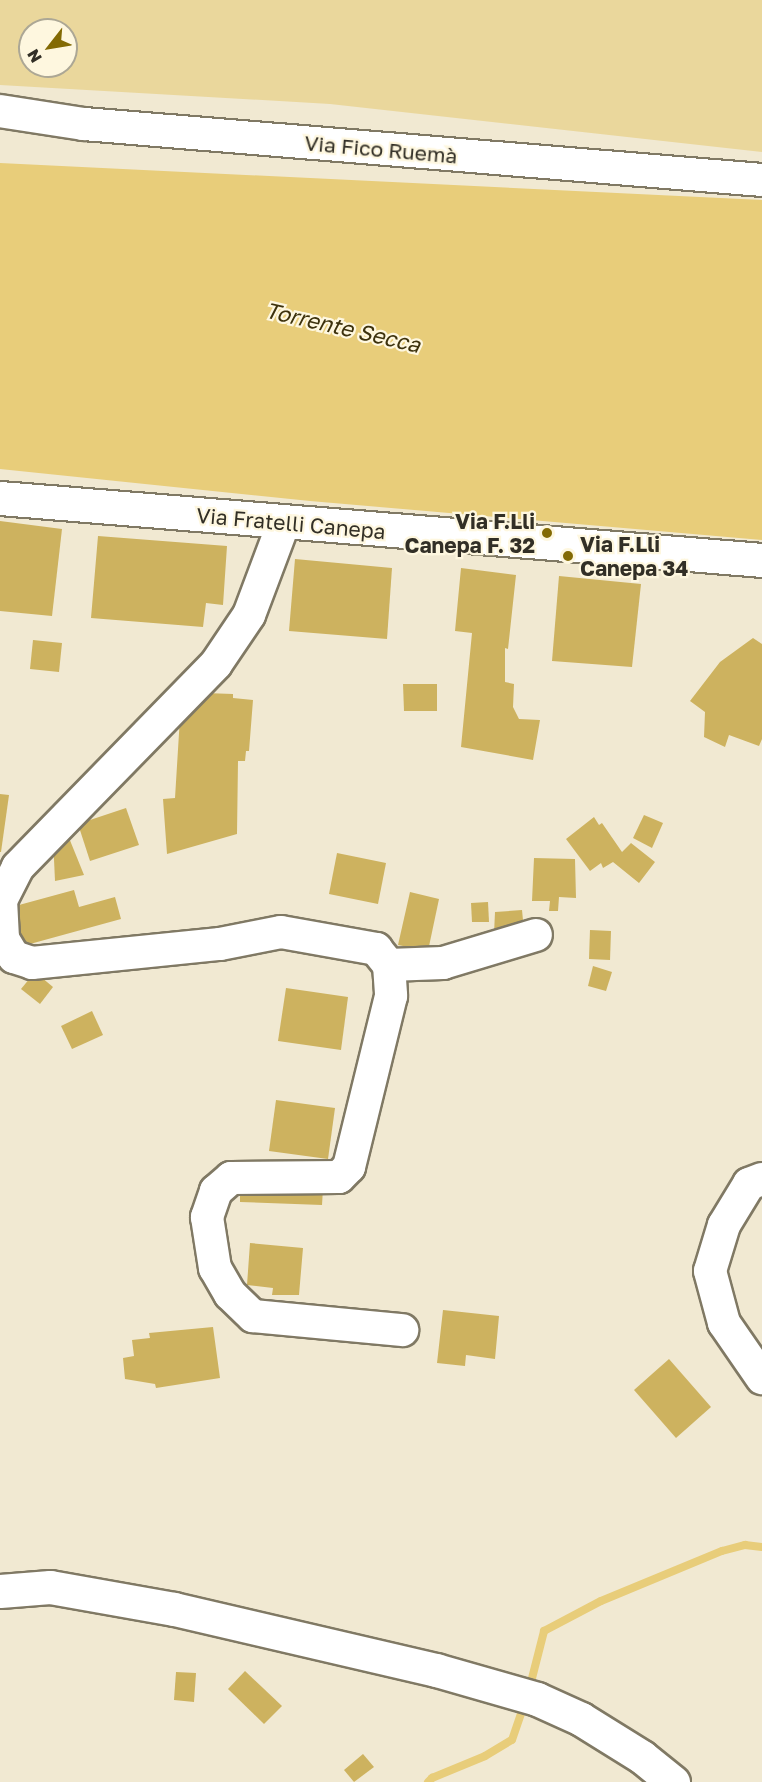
<!DOCTYPE html>
<meta charset="utf-8">
<style>
body{margin:0}
#map{position:relative;width:762px;height:1782px;overflow:hidden;background:#f1e9d2;font-family:"Golos Text",sans-serif}
div>[style]{position:absolute}
[style*='--x']{left:calc(var(--x)*1px);top:calc(var(--y)*1px);width:calc(var(--w)*1px);rotate:calc(var(--a)*1deg)}
.green>*{inset:0;background:#ead79c}
.water>*{inset:0;background:#e8cd7a}
.stream>*{height:8px;margin:-4px;padding:0 4px;transform-origin:4px;border-radius:4px;background:#e8cd7a}
.building>*{inset:0;background:#cdb25f}
.roads{filter:drop-shadow(2px 0 #807964) drop-shadow(-2px 0 #807964) drop-shadow(0 2px #807964) drop-shadow(0 -2px #807964)}
.minor>*{height:32px;margin:-16px;padding:0 16px;transform-origin:16px;border-radius:16px;background:#fff}
.secondary>*{height:33px;margin:-16.5px;padding:0 16.5px;transform-origin:16.5px;border-radius:16.5px;background:#fff}
.motorway>*{height:33px;margin:-16.5px;padding:0 16.5px;transform-origin:16.5px;border-radius:16.5px;background:#fff}
.dots>*{width:16px;height:16px;translate:-50% -50%;box-sizing:border-box;border:3px solid #fef7df;border-radius:50%}
span{translate:-50% -50%;white-space:nowrap;text-align:center;line-height:1.15;-webkit-text-stroke:4.5px #fef7df;paint-order:stroke}
.street-label{font-size:21px;color:#322f26}
.poi-label{font-size:21px;color:#322f26;font-weight:700}
.right{translate:-100% -50%;text-align:right}
.left{translate:0 -50%;text-align:left}
.water-label{font-size:22px;color:#3d320d;font-style:italic}
.north{position:absolute;left:18px;top:18px;width:60px;height:60px;box-sizing:border-box;background:#fef7df;border:2px solid #aca795;border-radius:50%;rotate:239deg;font-size:16px;font-weight:700;line-height:24px;text-align:center;color:#322f26}
.north::after{content:'';display:block;margin:auto;width:21px;height:27px;background:#836a04;clip-path:polygon(50% 0,100% 100%,50% 72%,0 100%)}
</style>
<div id="map">
<div class="green">
<div style="clip-path:polygon(evenodd,0 0,762px 0,762px 152px,330px 104px,0 85px,0 0,30px 30px,66px 30px,66px 66px,30px 66px,30px 30px)"></div>
</div>
<div class="water">
<div style="clip-path:polygon(0 163px,762px 200px,762px 540px,310px 501px,0 469px)"></div>
</div>
<div class="stream">
<div style="--x:529;--y:1690;--w:61;--a:-75.7"></div>
<div style="--x:544;--y:1631;--w:64;--a:-27.8"></div>
<div style="--x:601;--y:1601;--w:131;--a:-22.5"></div>
<div style="--x:722;--y:1551;--w:24;--a:-15"></div>
<div style="--x:745;--y:1545;--w:17;--a:7"></div>
<div style="--x:428;--y:1782;--w:6;--a:-45"></div>
<div style="--x:432;--y:1778;--w:57;--a:-22.5"></div>
<div style="--x:485;--y:1756;--w:31;--a:-31"></div>
<div style="--x:512;--y:1740;--w:40;--a:-71.1"></div>
</div>
<div class="building">
<div style="clip-path:polygon(0 521px,62px 529px,52px 616px,0 611px)"></div>
<div style="clip-path:polygon(98px 536px,227px 546px,223px 605px,206px 603px,203px 627px,91px 618px)"></div>
<div style="clip-path:polygon(295px 559px,392px 568px,387px 639px,289px 631px)"></div>
<div style="clip-path:polygon(461px 568px,516px 575px,508px 649px,505px 648px,505px 682px,514px 684px,513px 707px,519px 719px,540px 720px,533px 760px,461px 747px,472px 633px,455px 631px)"></div>
<div style="clip-path:polygon(559px 576px,641px 584px,632px 667px,552px 661px)"></div>
<div style="clip-path:polygon(753px 638px,762px 644px,762px 739px,759px 746px,729px 735px,725px 747px,704px 737px,705px 712px,690px 701px,720px 662px)"></div>
<div style="clip-path:polygon(33px 640px,62px 643px,59px 672px,30px 669px)"></div>
<div style="clip-path:polygon(403px 684px,437px 684px,437px 711px,404px 711px)"></div>
<div style="clip-path:polygon(205px 693px,233px 694px,233px 698px,253px 700px,249px 751px,246px 751px,245px 761px,238px 761px,237px 834px,167px 854px,163px 799px,175px 798px,180px 717px,196px 699px,205px 700px)"></div>
<div style="clip-path:polygon(0 794px,9px 795px,1px 852px,0 852px)"></div>
<div style="clip-path:polygon(126px 808px,139px 845px,90px 861px,78px 824px)"></div>
<div style="clip-path:polygon(644px 815px,663px 823px,652px 848px,633px 838px)"></div>
<div style="clip-path:polygon(594px 817px,599px 825px,602px 823px,622px 852px,631px 843px,655px 862px,639px 883px,613px 862px,603px 868px,601px 863px,590px 871px,566px 839px)"></div>
<div style="clip-path:polygon(65px 828px,84px 875px,55px 881px,53px 837px)"></div>
<div style="clip-path:polygon(337px 853px,386px 863px,378px 904px,329px 894px)"></div>
<div style="clip-path:polygon(534px 858px,575px 859px,576px 898px,559px 897px,558px 911px,549px 911px,550px 901px,532px 901px)"></div>
<div style="clip-path:polygon(74px 890px,79px 907px,115px 897px,121px 919px,19px 947px,8px 908px)"></div>
<div style="clip-path:polygon(410px 892px,439px 899px,428px 951px,398px 945px)"></div>
<div style="clip-path:polygon(488px 902px,489px 922px,472px 922px,471px 903px)"></div>
<div style="clip-path:polygon(522px 910px,524px 931px,494px 934px,495px 912px)"></div>
<div style="clip-path:polygon(590px 930px,611px 931px,610px 960px,589px 959px)"></div>
<div style="clip-path:polygon(593px 966px,612px 972px,606px 991px,588px 986px)"></div>
<div style="clip-path:polygon(35px 972px,53px 987px,40px 1004px,21px 989px)"></div>
<div style="clip-path:polygon(286px 988px,348px 997px,341px 1050px,278px 1041px)"></div>
<div style="clip-path:polygon(92px 1011px,103px 1035px,72px 1049px,61px 1026px)"></div>
<div style="clip-path:polygon(276px 1100px,335px 1108px,328px 1159px,269px 1151px)"></div>
<div style="clip-path:polygon(240px 1185px,323px 1188px,322px 1205px,240px 1202px)"></div>
<div style="clip-path:polygon(250px 1243px,303px 1248px,299px 1295px,272px 1295px,273px 1288px,247px 1285px)"></div>
<div style="clip-path:polygon(443px 1310px,499px 1316px,495px 1359px,466px 1355px,465px 1366px,437px 1363px)"></div>
<div style="clip-path:polygon(213px 1327px,220px 1378px,156px 1388px,155px 1384px,125px 1379px,123px 1358px,134px 1356px,132px 1340px,150px 1338px,149px 1333px)"></div>
<div style="clip-path:polygon(669px 1359px,711px 1407px,676px 1438px,634px 1390px)"></div>
<div style="clip-path:polygon(245px 1671px,282px 1706px,264px 1724px,228px 1689px)"></div>
<div style="clip-path:polygon(176px 1672px,196px 1673px,194px 1702px,174px 1700px)"></div>
<div style="clip-path:polygon(363px 1754px,374px 1767px,354px 1782px,344px 1770px)"></div>
</div>
<div class="roads">
<div class="minor">
<div style="--x:0;--y:111;--w:85;--a:8.8"></div>
<div style="--x:84;--y:124;--w:680;--a:4.72"></div>
<div style="--x:284;--y:522;--w:99;--a:110.6"></div>
<div style="--x:249;--y:615;--w:59;--a:124"></div>
<div style="--x:216;--y:664;--w:284;--a:134.3"></div>
<div style="--x:18;--y:867;--w:37;--a:117"></div>
<div style="--x:1;--y:900;--w:39;--a:87"></div>
<div style="--x:3;--y:939;--w:21;--a:59"></div>
<div style="--x:14;--y:957;--w:19;--a:18"></div>
<div style="--x:32;--y:963;--w:189;--a:-5.8"></div>
<div style="--x:220;--y:944;--w:62;--a:-11.1"></div>
<div style="--x:281;--y:932;--w:97;--a:10.1"></div>
<div style="--x:376;--y:949;--w:21;--a:51"></div>
<div style="--x:389;--y:965;--w:31;--a:86"></div>
<div style="--x:391;--y:996;--w:176;--a:103.8"></div>
<div style="--x:349;--y:1167;--w:14;--a:135"></div>
<div style="--x:339;--y:1177;--w:108;--a:179.5"></div>
<div style="--x:231;--y:1178;--w:20;--a:139"></div>
<div style="--x:216;--y:1191;--w:28;--a:109"></div>
<div style="--x:207;--y:1217;--w:52;--a:81.1"></div>
<div style="--x:215;--y:1268;--w:30;--a:60"></div>
<div style="--x:230;--y:1294;--w:32;--a:44"></div>
<div style="--x:253;--y:1316;--w:150;--a:5.4"></div>
<div style="--x:389;--y:965;--w:54;--a:-2.1"></div>
<div style="--x:443;--y:963;--w:97;--a:-16.8"></div>
<div style="--x:762;--y:1179;--w:14;--a:159"></div>
<div style="--x:749;--y:1184;--w:48;--a:121.4"></div>
<div style="--x:724;--y:1225;--w:48;--a:106.9"></div>
<div style="--x:710;--y:1271;--w:54;--a:74.9"></div>
<div style="--x:724;--y:1323;--w:67;--a:55.4"></div>
</div>
<div class="secondary">
<div style="--x:0;--y:498;--w:765;--a:4.65"></div>
</div>
<div class="motorway">
<div style="--x:0;--y:1591;--w:50;--a:-4.6"></div>
<div style="--x:50;--y:1587;--w:126;--a:10.1"></div>
<div style="--x:174;--y:1609;--w:269;--a:13.1"></div>
<div style="--x:436;--y:1670;--w:105;--a:16"></div>
<div style="--x:537;--y:1699;--w:48;--a:24.4"></div>
<div style="--x:581;--y:1719;--w:72;--a:31.9"></div>
<div style="--x:642;--y:1757;--w:40;--a:39"></div>
</div>
</div>
<div class="dots">
<div style="left:547px;top:533px;background:#836a04"></div>
<div style="left:568px;top:556px;background:#836a04"></div>
</div>
<div class="street-label">
<span style="left:381px;top:149px;rotate:5deg">Via Fico Ruemà</span>
<span style="left:291px;top:523px;rotate:5deg">Via Fratelli Canepa</span>
</div>
<div class="poi-label">
<span class="right" style="left:535px;top:533px">Via F.Lli<br>Canepa F. 32</span>
<span class="left" style="left:580px;top:556px">Via F.Lli<br>Canepa 34</span>
</div>
<div class="water-label">
<span style="left:343px;top:327px;rotate:13deg">Torrente Secca</span>
</div>
<div class="north">N</div>
</div>
